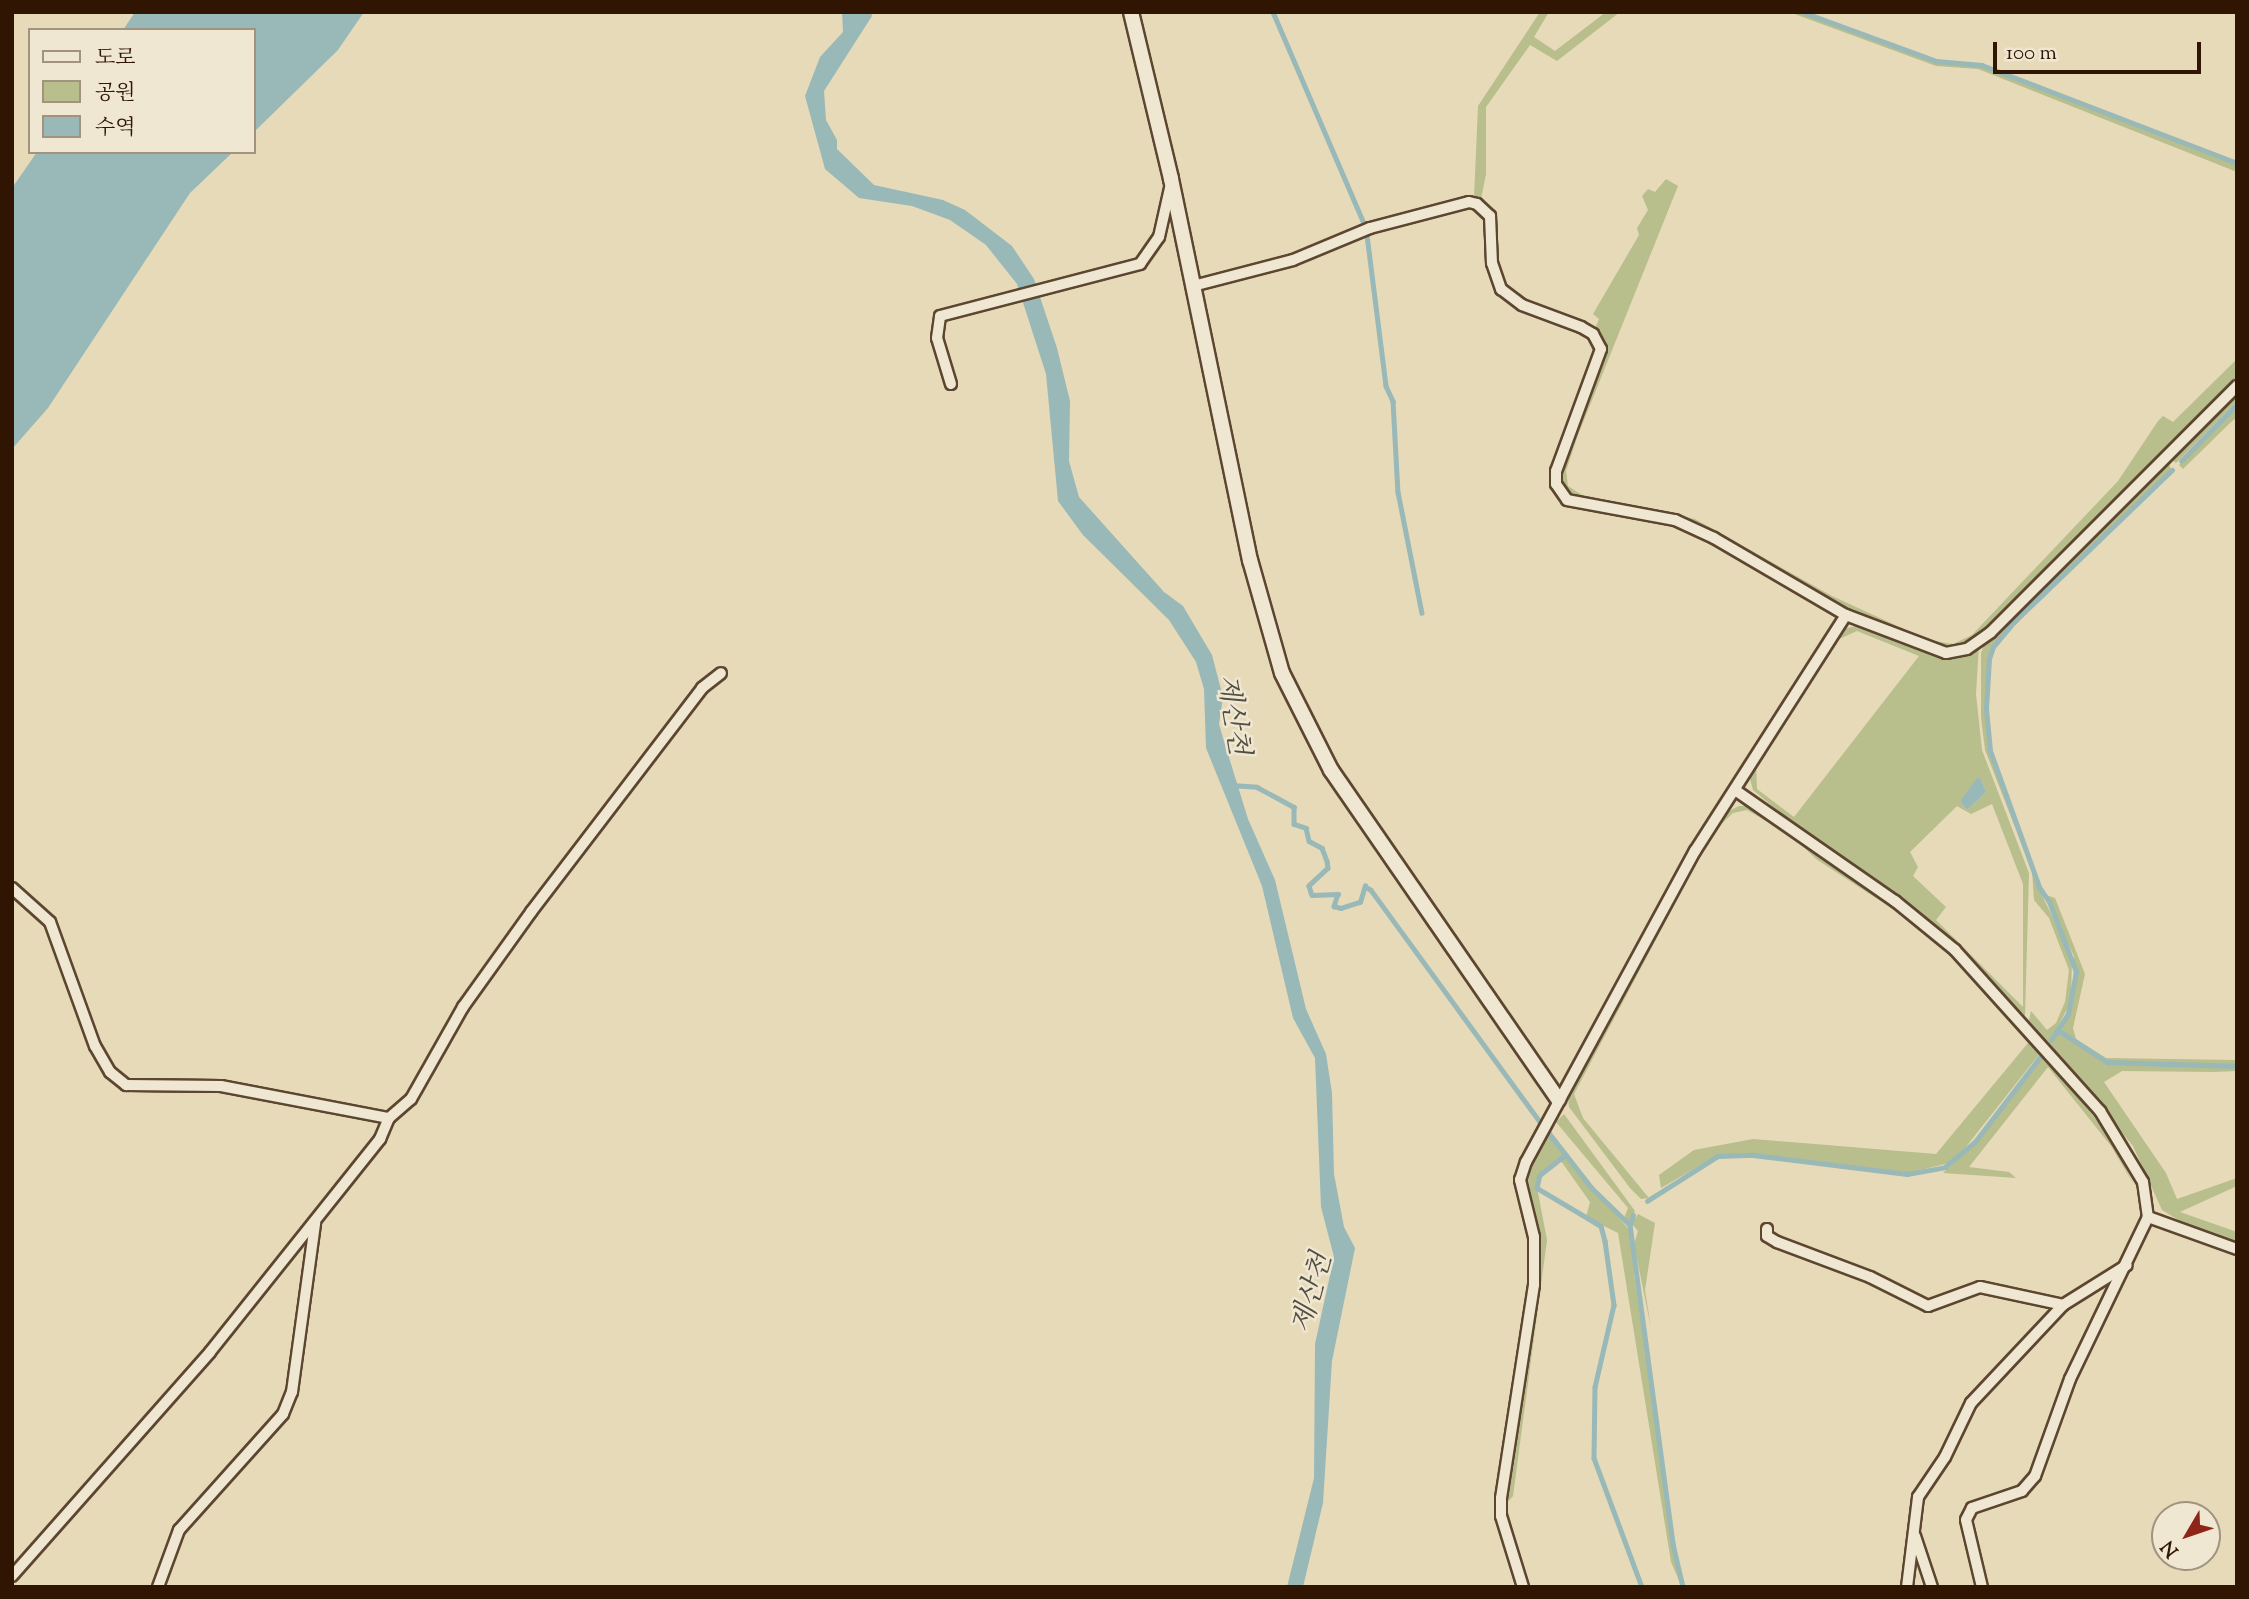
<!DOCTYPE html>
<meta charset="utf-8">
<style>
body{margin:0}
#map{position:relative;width:2249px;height:1599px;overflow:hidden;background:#e6dab9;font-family:"Sorts Mill Goudy","Noto Serif KR",serif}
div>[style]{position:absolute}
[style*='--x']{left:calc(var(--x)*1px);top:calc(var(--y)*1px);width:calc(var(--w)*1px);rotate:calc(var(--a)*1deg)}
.green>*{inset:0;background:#b8be8c}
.water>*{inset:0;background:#99b8b8}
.stream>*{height:4.5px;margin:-2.25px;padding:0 2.25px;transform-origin:2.25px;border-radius:2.25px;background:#99b8b8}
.roads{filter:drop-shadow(2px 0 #5d4630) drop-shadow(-2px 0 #5d4630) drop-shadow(0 2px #5d4630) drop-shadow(0 -2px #5d4630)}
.minor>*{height:10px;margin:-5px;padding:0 5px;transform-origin:5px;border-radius:5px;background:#efe7d2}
.tertiary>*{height:14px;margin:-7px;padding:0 7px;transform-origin:7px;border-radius:7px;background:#efe7d2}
span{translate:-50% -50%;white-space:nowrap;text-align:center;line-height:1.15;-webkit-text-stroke:5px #efe7d2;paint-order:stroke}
.water-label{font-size:28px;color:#544e42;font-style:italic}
.frame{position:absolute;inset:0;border:14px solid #2f1502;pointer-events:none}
.legend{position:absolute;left:28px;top:28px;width:228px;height:126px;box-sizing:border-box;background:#efe7d2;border:2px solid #a2937f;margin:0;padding:9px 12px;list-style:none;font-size:21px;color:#2f1502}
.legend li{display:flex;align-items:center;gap:14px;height:35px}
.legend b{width:35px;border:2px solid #a2937f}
.north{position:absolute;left:2151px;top:1501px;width:70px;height:70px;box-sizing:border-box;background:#efe7d2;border:2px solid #a2937f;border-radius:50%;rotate:231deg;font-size:19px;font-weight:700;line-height:28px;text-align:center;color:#2f1502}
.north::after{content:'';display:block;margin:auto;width:24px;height:32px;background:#8f2418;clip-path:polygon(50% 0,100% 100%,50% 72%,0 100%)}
.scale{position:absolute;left:1993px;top:42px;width:208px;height:32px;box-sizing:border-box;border:4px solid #2f1502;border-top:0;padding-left:9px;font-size:21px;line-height:24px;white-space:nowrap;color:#2f1502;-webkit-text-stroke:5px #efe7d2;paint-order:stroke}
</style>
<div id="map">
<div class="green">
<div style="clip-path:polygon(1540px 12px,1549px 12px,1534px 37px,1555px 51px,1606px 12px,1620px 12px,1557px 61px,1530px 45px,1486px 107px,1486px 174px,1481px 199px,1474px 197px,1478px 106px)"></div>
<div style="clip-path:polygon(1789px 12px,1801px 12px,1943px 64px,1982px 66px,2237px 165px,2237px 172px,1978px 69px,1936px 66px)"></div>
<div style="clip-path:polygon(1666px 179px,1678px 186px,1578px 435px,1566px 471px,1568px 486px,1582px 495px,1695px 519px,1832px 596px,1928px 640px,1953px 644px,1972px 635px,2118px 481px,2158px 421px,2163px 416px,2173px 422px,2237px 359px,2237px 377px,1985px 632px,1951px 650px,1848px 611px,1707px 531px,1569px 497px,1558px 480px,1601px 356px,1594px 331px,1599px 319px,1593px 314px,1639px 235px,1637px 228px,1648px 210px,1642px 196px,1648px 189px,1655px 192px)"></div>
<div style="clip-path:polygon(2237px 389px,2237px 401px,2176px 463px,2169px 457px)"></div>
<div style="clip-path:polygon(2237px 407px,2237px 417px,2230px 423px,2183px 469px,2179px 465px)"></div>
<div style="clip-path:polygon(2167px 460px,2171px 469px,1992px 646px,1986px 684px,1986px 731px,2038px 887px,2072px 957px,2071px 1002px,2051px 1039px,2059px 1031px,2107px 1063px,2237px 1067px,2237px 1071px,2213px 1072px,2122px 1071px,2104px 1082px,2166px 1173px,2177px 1199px,2237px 1178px,2237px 1186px,2180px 1212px,2237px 1232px,2237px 1244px,2190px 1227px,2162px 1210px,2133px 1146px,2029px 1020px,2031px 1011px,2047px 1030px,2056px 1023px,2065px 1002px,2069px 970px,2049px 918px,2034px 900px,2032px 871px,1985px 750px,1981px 718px,1981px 653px,1986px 640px)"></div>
<div style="clip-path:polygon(evenodd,1857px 626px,1941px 657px,1968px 653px,1979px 645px,1976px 694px,1982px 750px,2029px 873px,2025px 1016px,1911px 906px,1817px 844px,1753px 790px,1749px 775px,1755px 757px,1824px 648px,1842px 629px,1857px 626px,1857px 631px,1919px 656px,1794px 817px,1757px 789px,1756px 764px,1820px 662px,1837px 640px,1857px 631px,1857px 626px,1977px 779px,1981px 779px,1986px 792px,1967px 810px,1960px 801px,1977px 779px,1857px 626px,1992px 804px,2023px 884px,2023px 1007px,1936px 920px,1946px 907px,1913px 876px,1918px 867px,1910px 852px,1957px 806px,1971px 814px,1992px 804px)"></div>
<div style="clip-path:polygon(1739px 806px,1750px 806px,1795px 834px,1821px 859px,1890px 902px,1951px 952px,2041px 1052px,1954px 1162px,1907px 1173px,1753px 1154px,1718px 1155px,1661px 1188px,1659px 1175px,1694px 1150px,1753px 1139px,1936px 1154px,2028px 1043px,1946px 951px,1905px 917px,1816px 859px,1792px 836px,1747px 810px,1733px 813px,1713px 832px,1574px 1094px,1583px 1118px,1649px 1198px,1641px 1199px,1630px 1188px,1569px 1107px,1568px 1097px,1580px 1071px,1695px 857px,1723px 814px)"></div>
<div style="clip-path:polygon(2043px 894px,2055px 898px,2085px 974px,2073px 1028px,2076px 1039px,2106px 1058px,2237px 1060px,2237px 1065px,2107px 1061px,2075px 1043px,2060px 1030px,2073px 1002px,2074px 956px)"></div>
<div style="clip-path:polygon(2044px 1056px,2108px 1134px,2134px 1185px,2111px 1146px,2048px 1067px,1969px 1167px,2009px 1172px,2016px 1178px,1943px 1173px,1974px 1145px)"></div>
<div style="clip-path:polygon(1564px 1114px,1635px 1211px,1629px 1223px,1624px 1218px,1628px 1208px,1556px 1122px)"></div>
<div style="clip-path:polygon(1547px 1131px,1564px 1155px,1536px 1182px,1547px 1240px,1513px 1496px,1506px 1504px,1528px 1587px,1504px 1513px,1535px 1316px,1538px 1265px,1527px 1175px)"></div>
<div style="clip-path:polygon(1566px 1157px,1633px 1234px,1634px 1275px,1682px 1587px,1671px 1562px,1618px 1233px,1586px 1217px,1590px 1202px,1561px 1161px)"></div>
<div style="clip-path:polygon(1638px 1214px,1655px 1223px,1645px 1290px,1651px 1328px,1634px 1244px,1638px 1231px,1632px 1224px)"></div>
</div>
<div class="water">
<div style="clip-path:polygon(135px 12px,364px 12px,338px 50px,254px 132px,254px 30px,123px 30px)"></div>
<div style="clip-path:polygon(842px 12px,871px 12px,872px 16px,824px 91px,826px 120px,837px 140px,837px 149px,874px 185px,943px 200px,965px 210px,1012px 246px,1034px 279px,1057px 348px,1070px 401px,1069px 461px,1079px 497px,1164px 592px,1183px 606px,1212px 655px,1223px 697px,1219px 724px,1223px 738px,1248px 819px,1275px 880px,1306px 1009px,1326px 1054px,1332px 1093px,1334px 1174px,1344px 1227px,1355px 1248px,1332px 1361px,1323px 1503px,1303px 1587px,1287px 1587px,1314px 1478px,1315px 1344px,1334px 1257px,1321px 1207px,1315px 1058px,1293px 1018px,1262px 886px,1206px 748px,1204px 689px,1196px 662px,1169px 620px,1083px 535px,1058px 501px,1046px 374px,1017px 284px,986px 245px,950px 220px,912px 206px,859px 198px,825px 169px,805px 96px,820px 57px,843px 32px)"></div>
<div style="clip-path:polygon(37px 152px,233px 152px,190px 193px,48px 408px,12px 449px,12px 188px)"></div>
<div style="clip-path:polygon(1977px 778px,1981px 779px,1986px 792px,1967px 810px,1960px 801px)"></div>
</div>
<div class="stream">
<div style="--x:1273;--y:12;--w:228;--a:66.7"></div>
<div style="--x:1803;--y:12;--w:142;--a:20.2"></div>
<div style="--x:1936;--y:61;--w:46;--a:5"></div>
<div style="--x:1982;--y:65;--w:273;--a:21"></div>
<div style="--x:1367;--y:235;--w:152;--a:82.8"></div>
<div style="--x:1386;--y:386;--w:17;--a:65"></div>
<div style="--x:1393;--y:401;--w:91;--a:86.9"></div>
<div style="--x:1398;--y:492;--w:123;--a:78.8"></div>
<div style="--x:2181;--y:461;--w:80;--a:-45.5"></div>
<div style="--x:1231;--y:785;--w:26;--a:4"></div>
<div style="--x:1257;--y:787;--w:42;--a:28.4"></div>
<div style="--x:1294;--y:807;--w:17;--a:90"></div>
<div style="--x:1294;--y:824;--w:13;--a:18"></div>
<div style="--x:1306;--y:828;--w:13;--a:77"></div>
<div style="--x:1309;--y:841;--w:15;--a:28"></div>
<div style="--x:1322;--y:848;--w:14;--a:69"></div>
<div style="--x:1327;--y:861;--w:7;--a:82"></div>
<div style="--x:1328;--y:868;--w:26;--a:137"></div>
<div style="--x:1309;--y:886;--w:9;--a:72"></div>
<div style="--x:1312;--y:895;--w:26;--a:-2"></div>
<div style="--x:1338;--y:894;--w:13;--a:108"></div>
<div style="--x:1334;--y:906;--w:7;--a:16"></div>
<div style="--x:1341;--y:908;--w:20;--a:-18"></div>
<div style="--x:1360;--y:902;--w:17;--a:-73"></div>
<div style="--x:1365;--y:886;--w:7;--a:34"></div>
<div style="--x:1371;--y:890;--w:288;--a:53.9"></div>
<div style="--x:2058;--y:1030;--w:59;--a:33.1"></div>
<div style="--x:2107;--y:1062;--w:130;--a:1.8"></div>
<div style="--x:2051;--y:1040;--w:31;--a:-57"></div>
<div style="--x:2068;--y:1014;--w:43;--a:-79.2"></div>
<div style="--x:2076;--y:972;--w:75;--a:-111.1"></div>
<div style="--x:2049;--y:902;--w:18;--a:-124"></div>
<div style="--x:2039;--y:887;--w:145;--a:-109.8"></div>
<div style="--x:1990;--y:751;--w:42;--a:-95.4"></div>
<div style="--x:1986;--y:709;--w:50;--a:-86.6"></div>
<div style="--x:1989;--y:659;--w:13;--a:-72"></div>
<div style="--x:1993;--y:647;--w:33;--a:-50"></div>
<div style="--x:2014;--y:622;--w:219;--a:-43.9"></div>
<div style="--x:1549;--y:1133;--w:70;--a:52"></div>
<div style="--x:1592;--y:1188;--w:53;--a:44.2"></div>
<div style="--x:1630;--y:1225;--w:10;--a:-73"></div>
<div style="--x:1566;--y:1155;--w:33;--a:142"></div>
<div style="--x:1540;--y:1175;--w:13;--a:103"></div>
<div style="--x:1537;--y:1188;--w:74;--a:30.7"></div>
<div style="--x:1601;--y:1226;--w:16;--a:75"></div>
<div style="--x:1605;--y:1241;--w:65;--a:82"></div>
<div style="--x:1614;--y:1305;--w:84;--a:103"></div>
<div style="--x:1595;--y:1387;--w:71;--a:90.8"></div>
<div style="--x:1594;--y:1458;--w:138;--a:69.6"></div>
<div style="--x:1647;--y:1201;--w:84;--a:-32.4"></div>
<div style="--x:1718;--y:1156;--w:35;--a:-2"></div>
<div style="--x:1753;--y:1155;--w:155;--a:7"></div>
<div style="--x:1907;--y:1174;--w:39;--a:-10"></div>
<div style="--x:1945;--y:1167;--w:38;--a:-40"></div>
<div style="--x:1974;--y:1143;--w:108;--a:-52.5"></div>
<div style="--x:1630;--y:1225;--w:322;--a:82.3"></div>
<div style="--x:1673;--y:1544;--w:44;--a:76.9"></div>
</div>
<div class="roads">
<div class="minor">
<div style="--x:1193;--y:286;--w:103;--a:-14.6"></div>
<div style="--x:1293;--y:260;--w:83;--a:-22.6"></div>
<div style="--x:1370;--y:228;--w:102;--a:-14.7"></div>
<div style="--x:1469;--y:202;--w:8;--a:14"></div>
<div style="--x:1477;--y:204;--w:18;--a:43"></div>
<div style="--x:1490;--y:216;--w:47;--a:87.6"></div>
<div style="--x:1492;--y:263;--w:28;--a:71"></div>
<div style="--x:1501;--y:289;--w:26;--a:37"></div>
<div style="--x:1522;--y:305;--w:63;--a:20.4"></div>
<div style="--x:1581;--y:327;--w:14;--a:30"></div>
<div style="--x:1593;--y:334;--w:17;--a:62"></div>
<div style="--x:1601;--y:349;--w:130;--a:110.2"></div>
<div style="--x:1556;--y:471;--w:13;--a:90"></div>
<div style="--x:1556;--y:484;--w:19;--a:55"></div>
<div style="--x:1567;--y:500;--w:110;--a:10.5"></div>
<div style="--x:1675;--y:520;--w:43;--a:24.8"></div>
<div style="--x:1714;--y:538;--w:153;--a:30.3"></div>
<div style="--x:1846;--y:615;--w:107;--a:20.8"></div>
<div style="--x:1946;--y:653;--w:21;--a:-11"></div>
<div style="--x:1967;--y:649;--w:29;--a:-35"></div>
<div style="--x:1991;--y:632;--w:348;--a:-45"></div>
<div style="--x:951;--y:384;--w:48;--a:-106.9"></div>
<div style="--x:937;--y:338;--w:22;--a:-82"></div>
<div style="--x:940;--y:316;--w:207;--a:-14.6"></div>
<div style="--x:1140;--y:264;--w:33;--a:-55"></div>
<div style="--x:1159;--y:237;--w:50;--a:-77.3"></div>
<div style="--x:1735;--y:790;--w:195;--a:34.8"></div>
<div style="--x:1895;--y:901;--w:77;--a:39.2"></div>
<div style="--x:1955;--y:950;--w:217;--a:48"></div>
<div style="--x:2100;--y:1111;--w:83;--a:58.8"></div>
<div style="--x:2143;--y:1182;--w:35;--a:82"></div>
<div style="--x:2148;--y:1217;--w:180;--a:115.7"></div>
<div style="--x:2070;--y:1379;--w:103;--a:109.8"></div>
<div style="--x:2035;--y:1476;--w:20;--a:131"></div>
<div style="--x:2022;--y:1491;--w:53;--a:161.2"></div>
<div style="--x:1972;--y:1508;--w:13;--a:117"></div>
<div style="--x:1966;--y:1520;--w:69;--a:76.6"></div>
<div style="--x:12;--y:888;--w:51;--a:41.8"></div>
<div style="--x:50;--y:922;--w:132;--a:70.1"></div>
<div style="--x:95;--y:1046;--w:30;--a:60"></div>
<div style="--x:110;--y:1072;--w:21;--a:39"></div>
<div style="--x:126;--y:1085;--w:95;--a:0.6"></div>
<div style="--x:221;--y:1086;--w:171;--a:10.8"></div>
<div style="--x:2148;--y:1217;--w:95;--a:19.8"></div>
<div style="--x:1767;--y:1229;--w:7;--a:90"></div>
<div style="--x:1767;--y:1236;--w:12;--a:31"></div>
<div style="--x:1777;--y:1242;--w:99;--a:20.6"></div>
<div style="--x:1870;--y:1277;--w:65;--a:26.6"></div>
<div style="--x:1928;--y:1306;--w:55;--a:-20.1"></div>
<div style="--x:1980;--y:1287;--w:85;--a:12.2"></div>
<div style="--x:1915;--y:1536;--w:54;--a:71.6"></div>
<div style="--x:12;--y:1576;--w:299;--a:-48.5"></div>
<div style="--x:210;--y:1352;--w:273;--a:-51.4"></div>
<div style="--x:380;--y:1139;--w:23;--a:-67"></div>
<div style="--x:389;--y:1118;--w:29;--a:-41"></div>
<div style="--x:411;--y:1099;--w:106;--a:-60.5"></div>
<div style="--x:463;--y:1007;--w:117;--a:-54.4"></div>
<div style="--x:531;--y:912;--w:282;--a:-52.6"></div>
<div style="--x:702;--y:688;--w:24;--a:-38"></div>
<div style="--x:158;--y:1587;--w:61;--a:-69.8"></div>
<div style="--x:179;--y:1530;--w:156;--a:-48.1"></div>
<div style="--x:283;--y:1414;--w:24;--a:-68"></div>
<div style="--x:292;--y:1392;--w:171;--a:-82.2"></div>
<div style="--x:1523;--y:1587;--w:74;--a:-107.2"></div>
<div style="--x:1501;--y:1516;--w:18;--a:-90"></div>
<div style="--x:1501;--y:1498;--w:216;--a:-81.2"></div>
<div style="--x:1534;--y:1285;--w:48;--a:-90"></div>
<div style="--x:1534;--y:1237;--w:59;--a:-103.8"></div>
<div style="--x:1520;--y:1180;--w:19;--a:-72"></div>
<div style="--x:1526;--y:1162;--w:354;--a:-61.5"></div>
<div style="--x:1695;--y:851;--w:280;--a:-57.4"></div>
<div style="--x:1907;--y:1587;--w:91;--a:-83"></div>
<div style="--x:1918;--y:1497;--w:48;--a:-56"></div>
<div style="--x:1945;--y:1457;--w:60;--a:-64.3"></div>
<div style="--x:1971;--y:1403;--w:134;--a:-46.8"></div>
<div style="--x:2063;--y:1305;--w:75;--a:-32"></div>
</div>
<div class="tertiary">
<div style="--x:1131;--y:12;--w:172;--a:76.5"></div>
<div style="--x:1171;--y:179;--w:389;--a:78.3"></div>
<div style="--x:1250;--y:560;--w:117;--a:74.2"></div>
<div style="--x:1282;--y:673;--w:109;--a:63.2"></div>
<div style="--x:1331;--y:770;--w:400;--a:55.4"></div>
</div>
</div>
<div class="water-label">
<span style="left:1232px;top:715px;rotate:81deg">제산천</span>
<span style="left:1313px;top:1293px;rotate:-74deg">제산천</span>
</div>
<div class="frame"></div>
<ul class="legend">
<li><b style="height:9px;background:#efe7d2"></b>도로</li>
<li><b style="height:19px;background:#b8be8c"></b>공원</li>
<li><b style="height:19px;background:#99b8b8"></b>수역</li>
</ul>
<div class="north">N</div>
<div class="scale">100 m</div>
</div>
